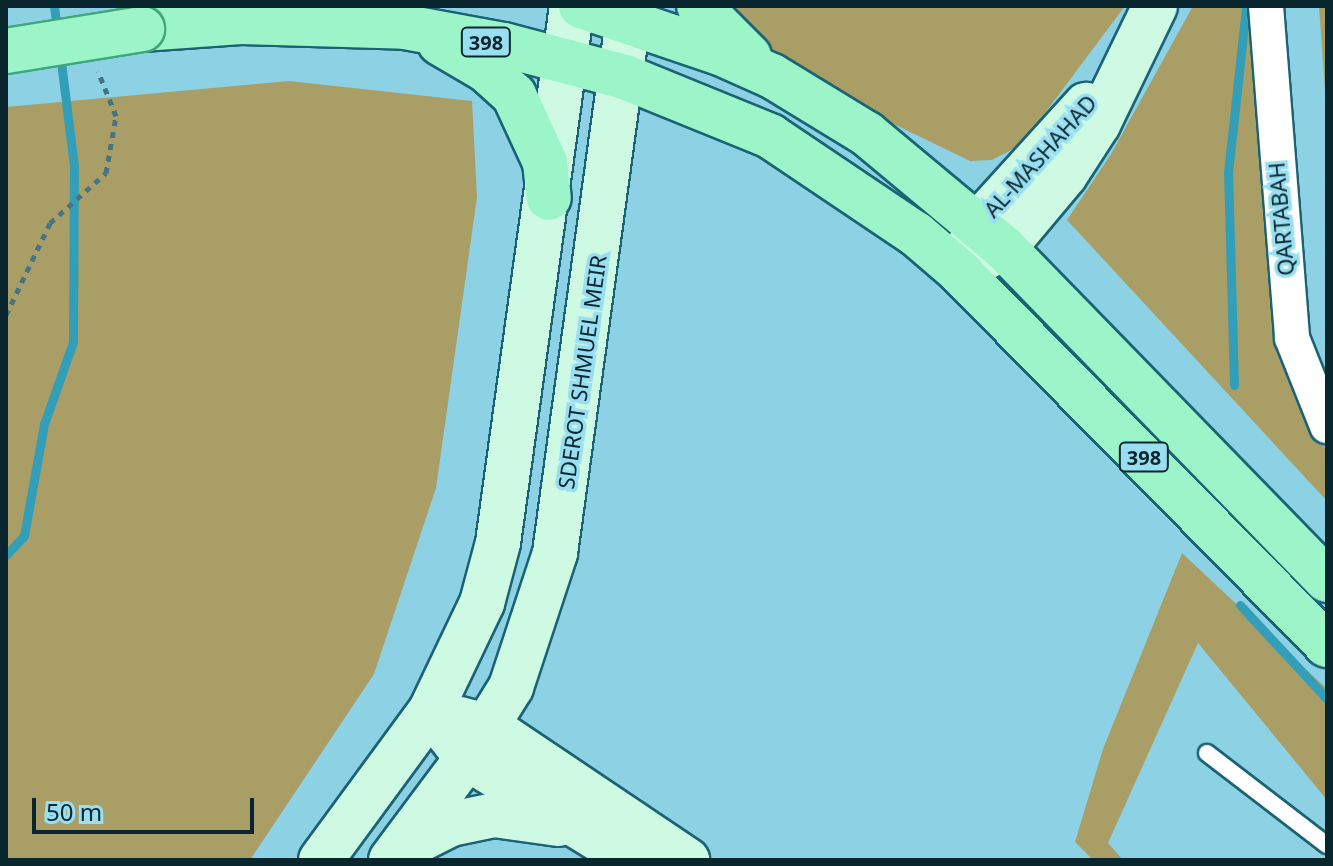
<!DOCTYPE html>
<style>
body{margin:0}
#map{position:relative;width:1333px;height:866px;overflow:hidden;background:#8dd1e5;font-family:"Noto Sans",sans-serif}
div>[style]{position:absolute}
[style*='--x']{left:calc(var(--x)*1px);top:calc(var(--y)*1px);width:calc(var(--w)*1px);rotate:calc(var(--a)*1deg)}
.green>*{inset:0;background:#aa9e67}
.stream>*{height:9px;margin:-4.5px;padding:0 4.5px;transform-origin:4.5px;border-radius:4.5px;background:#339eb8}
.path>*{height:5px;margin-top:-2.5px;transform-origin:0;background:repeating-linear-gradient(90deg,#457482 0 6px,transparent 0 12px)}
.roads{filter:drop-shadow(2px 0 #196374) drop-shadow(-2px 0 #196374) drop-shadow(0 2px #196374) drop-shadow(0 -2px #196374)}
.lane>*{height:16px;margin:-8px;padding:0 8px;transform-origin:8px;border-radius:8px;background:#fff}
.street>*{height:34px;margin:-17px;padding:0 17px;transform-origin:17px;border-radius:17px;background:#fff}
.secondary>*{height:44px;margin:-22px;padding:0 22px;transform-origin:22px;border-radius:22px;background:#cefae3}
.primary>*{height:44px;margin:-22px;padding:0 22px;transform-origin:22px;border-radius:22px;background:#9cf5c8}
.bridges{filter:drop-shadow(2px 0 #3ea87a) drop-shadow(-2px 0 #3ea87a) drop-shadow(0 2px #3ea87a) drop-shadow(0 -2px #3ea87a)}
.primary-bridge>*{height:44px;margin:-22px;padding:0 22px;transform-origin:22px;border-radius:22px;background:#9cf5c8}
span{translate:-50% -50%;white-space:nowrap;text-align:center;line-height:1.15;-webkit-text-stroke:7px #99dff2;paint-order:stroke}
.shield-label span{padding:2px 6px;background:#99dff2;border:2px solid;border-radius:6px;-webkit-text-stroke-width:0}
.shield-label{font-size:20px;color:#09262e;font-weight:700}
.street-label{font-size:22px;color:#09262e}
.frame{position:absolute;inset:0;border:8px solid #09262e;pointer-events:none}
.scale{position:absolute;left:32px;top:798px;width:222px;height:36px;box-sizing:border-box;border:4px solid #09262e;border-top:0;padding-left:10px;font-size:24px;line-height:28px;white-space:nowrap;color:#09262e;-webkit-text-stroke:6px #99dff2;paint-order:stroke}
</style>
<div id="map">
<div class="green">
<div style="clip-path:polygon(729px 6px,1125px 6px,1021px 145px,992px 160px,970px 161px,797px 77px,766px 52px)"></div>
<div style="clip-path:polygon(1193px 6px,1250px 6px,1277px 343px,1327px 453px,1327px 501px,1067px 220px,1111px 154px)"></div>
<div style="clip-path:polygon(1319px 6px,1327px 6px,1327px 119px)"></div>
<div style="clip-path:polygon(289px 81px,472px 101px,477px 197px,436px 488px,374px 674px,250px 860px,6px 860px,6px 107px)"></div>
<div style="clip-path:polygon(1182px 553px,1327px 689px,1327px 800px,1198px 643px,1108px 843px,1123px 860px,1093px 860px,1075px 842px,1103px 749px)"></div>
</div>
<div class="stream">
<div style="--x:54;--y:6;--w:24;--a:83"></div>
<div style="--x:1234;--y:385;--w:212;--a:-91.6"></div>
<div style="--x:1228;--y:173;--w:168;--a:-83.8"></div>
<div style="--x:6;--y:555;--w:26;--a:-47"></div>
<div style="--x:24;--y:536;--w:114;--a:-79.9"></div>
<div style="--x:44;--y:424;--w:87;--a:-70.5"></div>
<div style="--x:73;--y:342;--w:176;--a:-89.7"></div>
<div style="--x:74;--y:166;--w:114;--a:-97.1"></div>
<div style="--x:1240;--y:605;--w:128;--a:47.2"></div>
</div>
<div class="path">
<div style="--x:6;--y:315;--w:102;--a:-64.4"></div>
<div style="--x:50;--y:223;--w:75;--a:-41.8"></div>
<div style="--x:106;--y:173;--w:58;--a:-80"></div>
<div style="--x:116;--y:116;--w:48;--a:-111.8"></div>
<div style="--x:526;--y:860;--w:1;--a:0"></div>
</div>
<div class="roads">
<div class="lane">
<div style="--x:1207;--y:753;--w:151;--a:37.5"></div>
</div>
<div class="street">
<div style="--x:1266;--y:6;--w:333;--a:85.5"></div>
<div style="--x:1292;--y:338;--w:95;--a:68.3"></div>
</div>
<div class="secondary">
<div style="--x:964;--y:259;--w:38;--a:-68"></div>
<div style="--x:978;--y:224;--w:161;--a:-47.8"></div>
<div style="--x:959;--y:271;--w:51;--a:-27.1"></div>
<div style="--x:1004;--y:248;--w:95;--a:-50.1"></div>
<div style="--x:1065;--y:175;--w:61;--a:-57.1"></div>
<div style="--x:1098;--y:124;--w:131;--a:-64.2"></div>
<div style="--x:460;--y:719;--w:30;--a:15"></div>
<div style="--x:489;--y:727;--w:239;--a:33.9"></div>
<div style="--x:449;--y:735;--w:29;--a:52"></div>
<div style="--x:467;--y:758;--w:195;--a:31.6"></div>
<div style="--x:403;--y:848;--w:54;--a:-26.6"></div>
<div style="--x:451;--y:824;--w:44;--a:-11.8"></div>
<div style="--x:494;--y:815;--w:65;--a:8"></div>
<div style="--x:321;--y:860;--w:186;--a:-53.7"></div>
<div style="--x:431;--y:710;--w:119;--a:-64.5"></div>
<div style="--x:482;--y:603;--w:62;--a:-75.1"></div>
<div style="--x:498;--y:543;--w:542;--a:-82.15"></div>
<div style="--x:391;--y:860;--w:127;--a:-53.3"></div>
<div style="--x:467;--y:758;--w:84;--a:-58.2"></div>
<div style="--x:511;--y:687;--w:141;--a:-71.8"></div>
<div style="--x:555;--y:553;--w:552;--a:-82.19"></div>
</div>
<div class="primary">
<div style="--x:581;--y:6;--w:147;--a:18.7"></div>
<div style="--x:720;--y:53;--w:57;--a:23.9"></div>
<div style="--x:772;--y:76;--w:111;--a:31.4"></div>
<div style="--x:867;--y:134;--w:178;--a:39.8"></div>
<div style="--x:1004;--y:248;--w:463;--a:45.8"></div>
<div style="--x:699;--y:6;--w:71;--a:45"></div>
<div style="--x:142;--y:29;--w:99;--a:-4"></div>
<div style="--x:241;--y:22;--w:164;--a:1.7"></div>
<div style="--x:405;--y:27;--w:101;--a:10.3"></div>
<div style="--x:504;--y:45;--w:125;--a:14.8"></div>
<div style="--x:625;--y:77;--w:157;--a:22.1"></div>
<div style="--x:770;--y:136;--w:176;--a:33.9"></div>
<div style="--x:916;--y:234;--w:57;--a:40.7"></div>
<div style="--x:959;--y:271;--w:525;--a:45.46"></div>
<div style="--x:440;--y:43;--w:53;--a:30.4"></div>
<div style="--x:486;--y:70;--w:38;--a:42"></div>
<div style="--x:514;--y:95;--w:74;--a:65.2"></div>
<div style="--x:545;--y:162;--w:36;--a:84"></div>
</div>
</div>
<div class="bridges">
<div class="primary-bridge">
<div style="--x:6;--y:51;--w:138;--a:-9.2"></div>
</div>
</div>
<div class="shield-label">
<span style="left:486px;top:42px">398</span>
<span style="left:1144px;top:457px">398</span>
</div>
<div class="street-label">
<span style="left:1040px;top:156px;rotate:-48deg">AL-MASHAHAD</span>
<span style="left:1281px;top:219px;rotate:-95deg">QARTABAH</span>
<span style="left:582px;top:372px;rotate:-82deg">SDEROT SHMUEL MEIR</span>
</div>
<div class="frame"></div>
<div class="scale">50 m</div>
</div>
